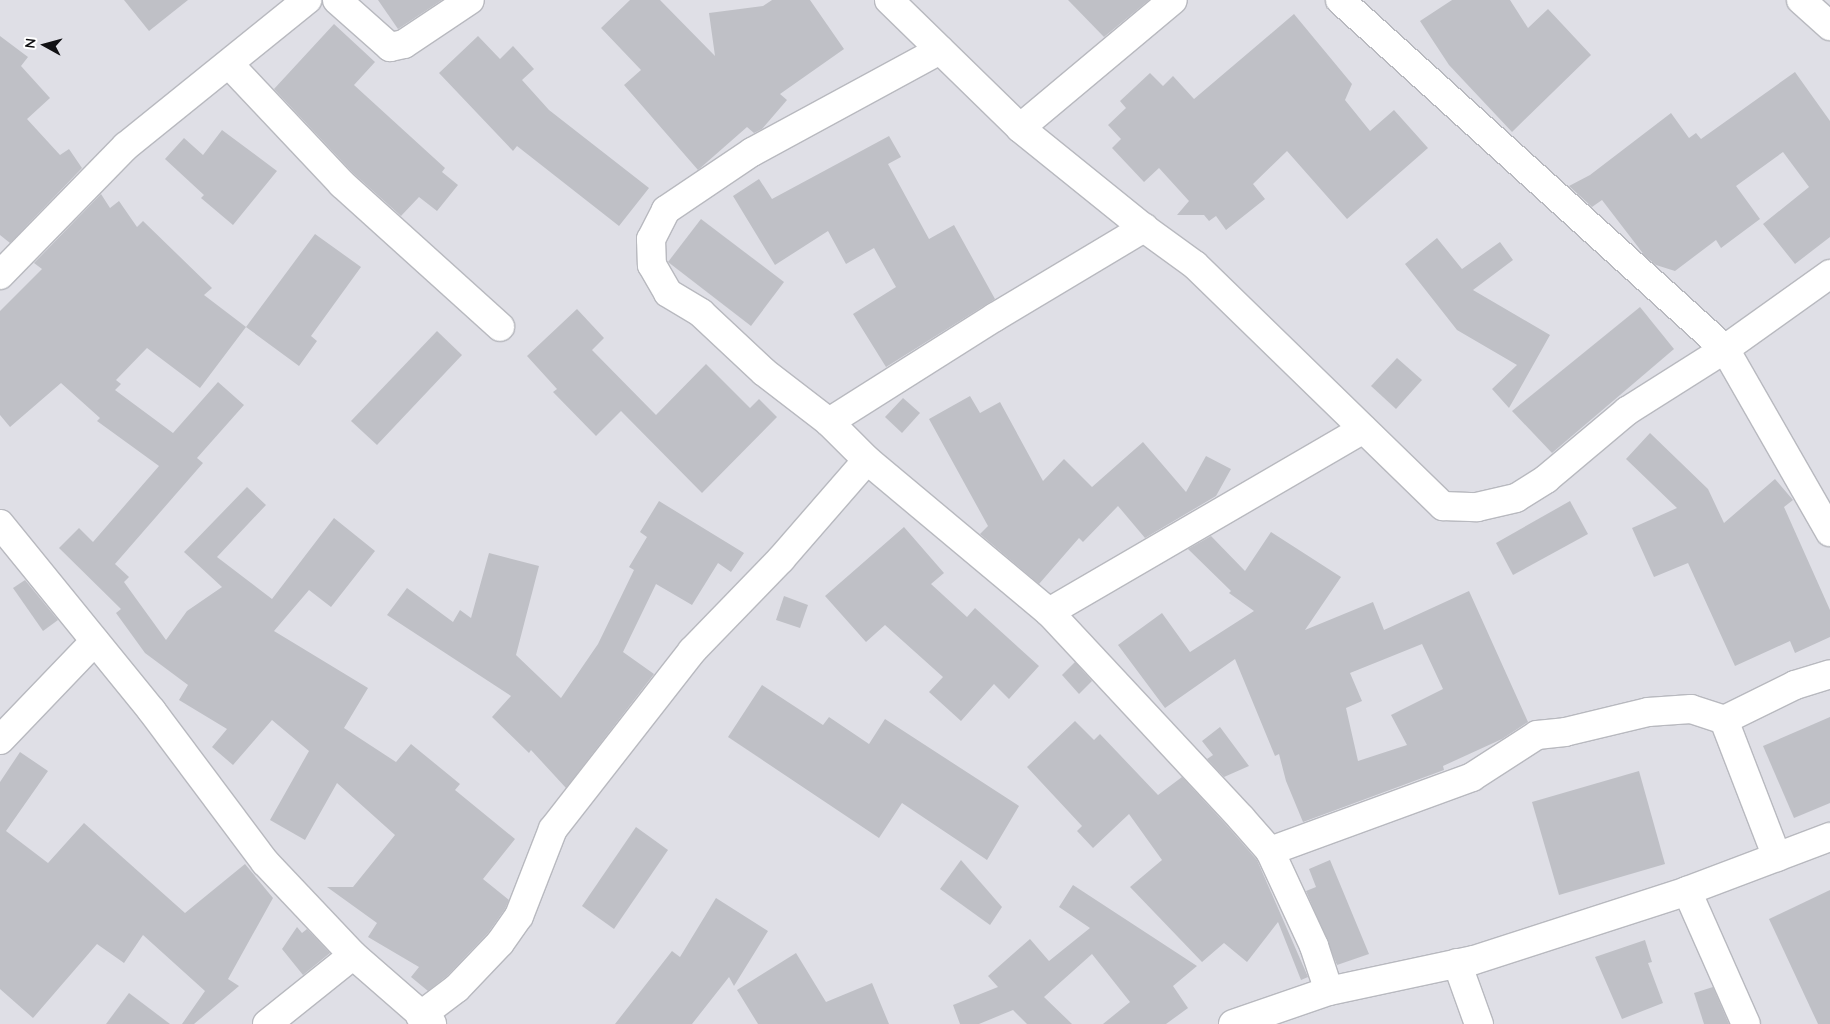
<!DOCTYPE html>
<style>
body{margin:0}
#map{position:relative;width:1830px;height:1024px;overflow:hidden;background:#dfdfe6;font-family:Quicksand,sans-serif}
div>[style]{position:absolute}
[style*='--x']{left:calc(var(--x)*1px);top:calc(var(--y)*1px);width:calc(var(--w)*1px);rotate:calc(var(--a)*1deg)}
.building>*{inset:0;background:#bfc0c6}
.roads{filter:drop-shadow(1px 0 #b8b9bf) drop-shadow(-1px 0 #b8b9bf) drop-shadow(0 1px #b8b9bf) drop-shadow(0 -1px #b8b9bf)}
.minor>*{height:28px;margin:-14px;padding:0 14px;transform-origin:14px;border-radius:14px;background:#fff}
span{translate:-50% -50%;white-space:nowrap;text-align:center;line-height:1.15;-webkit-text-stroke:4.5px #fff;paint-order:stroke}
.north{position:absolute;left:20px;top:20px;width:50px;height:50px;-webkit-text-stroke:4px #fff;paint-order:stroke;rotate:277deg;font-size:14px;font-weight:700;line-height:20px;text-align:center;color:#111114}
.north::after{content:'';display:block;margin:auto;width:18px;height:22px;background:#111114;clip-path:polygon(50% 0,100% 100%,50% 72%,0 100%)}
</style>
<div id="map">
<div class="building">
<div style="clip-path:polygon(124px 0,188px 0,149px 31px)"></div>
<div style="clip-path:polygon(378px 0,442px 0,398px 29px)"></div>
<div style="clip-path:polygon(630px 0,660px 0,715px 56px,709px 13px,763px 6px,772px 0,810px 0,844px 49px,780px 94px,787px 100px,762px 129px,754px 133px,747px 127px,698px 170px,624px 85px,641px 70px,601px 28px)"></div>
<div style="clip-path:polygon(1068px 0,1149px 0,1104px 37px)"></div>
<div style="clip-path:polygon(1452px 0,1510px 0,1528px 28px,1548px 9px,1591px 55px,1512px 132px,1449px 65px,1420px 21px)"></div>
<div style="clip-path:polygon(1294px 14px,1352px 84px,1345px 100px,1370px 131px,1394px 110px,1428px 148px,1347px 219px,1287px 151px,1253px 184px,1265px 199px,1226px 230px,1216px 216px,1209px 221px,1204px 215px,1177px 215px,1189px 201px,1159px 168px,1144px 182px,1112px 148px,1121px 139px,1108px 125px,1126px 108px,1120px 101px,1150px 73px,1163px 86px,1173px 76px,1194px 99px)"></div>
<div style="clip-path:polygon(334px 24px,375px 62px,354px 85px,445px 168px,442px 172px,458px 185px,437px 211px,419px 197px,401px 216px,353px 173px,274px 89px)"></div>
<div style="clip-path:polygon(0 36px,28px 57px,21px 66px,50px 98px,27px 119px,60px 155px,69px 149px,82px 168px,10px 243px,0 235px)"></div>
<div style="clip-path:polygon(478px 36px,500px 59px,513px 46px,534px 69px,522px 80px,549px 110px,649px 188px,619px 226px,517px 146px,513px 151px,439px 73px)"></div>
<div style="clip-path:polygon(1795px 72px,1830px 121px,1830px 237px,1795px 264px,1763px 224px,1809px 187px,1783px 152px,1736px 186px,1760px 219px,1721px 248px,1716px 240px,1675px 271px,1656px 265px,1645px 256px,1602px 200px,1592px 207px,1569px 186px,1590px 175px,1671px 113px,1689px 138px,1696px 133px,1701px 139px)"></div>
<div style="clip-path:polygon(222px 130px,277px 171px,233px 225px,201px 198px,204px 195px,165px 159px,184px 138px,203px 155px)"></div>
<div style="clip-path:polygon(889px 136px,901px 157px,888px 164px,929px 239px,954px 225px,995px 299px,886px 367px,853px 314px,896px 287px,874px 248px,846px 264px,828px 231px,775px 265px,733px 196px,759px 179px,772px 199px)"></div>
<div style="clip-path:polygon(101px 194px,110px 208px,119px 201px,137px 227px,143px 221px,212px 288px,204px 295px,246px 327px,200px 388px,147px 348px,116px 380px,121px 384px,115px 390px,173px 433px,218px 382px,244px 405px,197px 458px,203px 463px,115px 564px,129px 577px,124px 582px,166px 640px,187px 611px,222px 587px,184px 552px,247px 487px,266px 505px,217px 557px,272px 599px,334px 518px,375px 551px,331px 607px,309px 590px,274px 631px,368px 688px,344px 728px,396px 762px,411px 744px,460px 784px,455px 790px,515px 839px,483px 879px,509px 900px,505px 909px,488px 933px,447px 976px,428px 991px,411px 977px,419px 967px,368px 937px,377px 923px,327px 887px,353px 887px,395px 835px,337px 783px,305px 840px,270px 820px,309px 751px,272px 720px,233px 765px,212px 747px,227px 729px,179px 700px,188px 685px,145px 653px,116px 613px,121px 609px,59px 548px,79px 528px,93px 542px,159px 466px,97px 421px,100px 418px,61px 383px,10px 427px,0 415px,0 311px,42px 269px,34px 263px)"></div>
<div style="clip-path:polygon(701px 219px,784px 282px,751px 326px,668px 262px)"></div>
<div style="clip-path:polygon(315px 234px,361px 267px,311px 336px,317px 341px,299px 366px,246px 327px)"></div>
<div style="clip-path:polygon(1437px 238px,1462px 269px,1500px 242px,1513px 260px,1473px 290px,1550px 335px,1509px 408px,1492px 389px,1517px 365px,1457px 330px,1405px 264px)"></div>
<div style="clip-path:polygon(1640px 307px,1674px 349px,1552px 453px,1512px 411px)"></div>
<div style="clip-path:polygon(577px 309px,604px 338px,592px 350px,656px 415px,706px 364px,750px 408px,759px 399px,777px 417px,702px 493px,621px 411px,596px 436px,553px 392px,557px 389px,527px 356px)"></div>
<div style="clip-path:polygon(437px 331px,462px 355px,377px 445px,351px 421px)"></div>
<div style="clip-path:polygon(1397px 358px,1422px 380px,1396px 409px,1371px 386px)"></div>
<div style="clip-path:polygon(970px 396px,980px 413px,1000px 402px,1043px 481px,1064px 459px,1092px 487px,1143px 442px,1186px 492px,1206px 456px,1231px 469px,1216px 496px,1145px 538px,1118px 506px,1083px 542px,1079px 538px,1039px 584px,980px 534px,988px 526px,929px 419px)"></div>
<div style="clip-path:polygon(903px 398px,920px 413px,902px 433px,885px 417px)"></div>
<div style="clip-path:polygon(1650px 433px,1708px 489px,1724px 523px,1775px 479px,1793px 500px,1784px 507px,1830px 610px,1830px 637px,1795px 653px,1790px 641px,1735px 666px,1688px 563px,1654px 577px,1632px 528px,1677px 508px,1626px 459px)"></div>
<div style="clip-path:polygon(659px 501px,744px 553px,731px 572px,718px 563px,692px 605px,656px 584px,623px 652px,654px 674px,566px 788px,531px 750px,529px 753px,492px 717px,511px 696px,387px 615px,407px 588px,453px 622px,460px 610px,471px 618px,489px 553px,539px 566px,516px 655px,561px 698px,598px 644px,634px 570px,629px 567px,647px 537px,640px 532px)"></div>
<div style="clip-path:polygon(1570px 501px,1588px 534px,1513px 575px,1496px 543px)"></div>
<div style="clip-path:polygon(904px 527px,944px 573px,931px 584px,967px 617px,975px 608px,1039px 666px,1009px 699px,994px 684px,961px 721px,929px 692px,943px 677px,885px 625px,866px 642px,825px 596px)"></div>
<div style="clip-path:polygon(evenodd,1271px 532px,1341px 577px,1305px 630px,1373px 602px,1384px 630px,1469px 591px,1528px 722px,1502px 739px,1443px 766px,1444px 770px,1303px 822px,1286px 781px,1279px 754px,1275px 756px,1235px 659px,1165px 708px,1118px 645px,1162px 613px,1190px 652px,1254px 611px,1229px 593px,1231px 591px,1188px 549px,1211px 536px,1245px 571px,1271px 532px,1422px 644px,1443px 689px,1391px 715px,1407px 745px,1358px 761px,1346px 708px,1362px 701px,1350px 673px,1422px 644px)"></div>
<div style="clip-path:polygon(25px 580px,58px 620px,43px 631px,13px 588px)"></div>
<div style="clip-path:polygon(784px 596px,808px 605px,800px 628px,776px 620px)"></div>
<div style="clip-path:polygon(1075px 662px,1092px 681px,1079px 694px,1062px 675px)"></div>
<div style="clip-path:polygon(762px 685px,823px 725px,829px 717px,869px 744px,885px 719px,1019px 806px,987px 860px,902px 803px,879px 838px,728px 737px)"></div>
<div style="clip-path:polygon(1830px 717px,1830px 803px,1794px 818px,1763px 746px)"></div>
<div style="clip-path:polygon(1075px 721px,1094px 740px,1100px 734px,1158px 795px,1182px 777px,1229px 828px,1257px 860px,1308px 977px,1301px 980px,1278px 922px,1247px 962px,1224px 943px,1202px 962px,1130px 887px,1162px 860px,1129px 814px,1093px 848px,1077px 831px,1082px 826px,1027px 767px)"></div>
<div style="clip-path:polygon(1220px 727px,1249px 766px,1224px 777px,1207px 759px,1213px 755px,1202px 741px)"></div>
<div style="clip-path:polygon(20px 752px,48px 771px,6px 831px,48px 863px,84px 823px,185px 913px,245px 864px,273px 898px,228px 979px,239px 986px,194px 1024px,182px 1024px,205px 991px,143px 935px,124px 963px,97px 944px,33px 1018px,0 989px,0 782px)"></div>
<div style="clip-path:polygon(1639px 771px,1665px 864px,1559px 895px,1532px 802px)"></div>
<div style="clip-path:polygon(636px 827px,668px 850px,614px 929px,582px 906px)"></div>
<div style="clip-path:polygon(961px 860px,1002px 907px,990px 925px,940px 889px)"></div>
<div style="clip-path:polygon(1330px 860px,1369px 954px,1337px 965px,1306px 891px,1316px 887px,1309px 869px)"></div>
<div style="clip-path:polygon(1073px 885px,1197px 966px,1173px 986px,1188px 1008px,1166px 1024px,1103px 1024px,1130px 1002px,1092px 954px,1044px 997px,1072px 1024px,1027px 1024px,1013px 1010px,979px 1024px,960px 1024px,953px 1005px,998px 987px,988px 976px,1030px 939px,1049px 961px,1090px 928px,1059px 907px)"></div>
<div style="clip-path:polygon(1830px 890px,1830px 1024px,1818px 1024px,1769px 919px)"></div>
<div style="clip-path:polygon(716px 898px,768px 931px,734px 986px,729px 977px,692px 1024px,615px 1024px,672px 951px,680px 957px)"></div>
<div style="clip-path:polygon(297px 927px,302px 933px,307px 929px,330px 953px,303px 975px,282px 949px)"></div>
<div style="clip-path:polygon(1645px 940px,1652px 962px,1648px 963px,1663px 1003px,1622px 1019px,1595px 957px)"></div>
<div style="clip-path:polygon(796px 953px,826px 1002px,872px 983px,889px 1024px,758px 1024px,737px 990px)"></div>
<div style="clip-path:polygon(1713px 987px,1729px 1024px,1704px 1024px,1694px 993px)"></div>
<div style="clip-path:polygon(129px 993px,170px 1024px,106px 1024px)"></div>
</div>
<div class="roads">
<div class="minor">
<div style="--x:337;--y:0;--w:71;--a:41.6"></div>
<div style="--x:390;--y:47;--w:14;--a:-12"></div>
<div style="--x:404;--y:44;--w:79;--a:-33.7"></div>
<div style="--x:889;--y:0;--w:183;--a:44.3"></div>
<div style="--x:1020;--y:128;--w:159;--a:38.9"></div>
<div style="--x:1144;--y:228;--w:63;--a:36"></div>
<div style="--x:1195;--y:265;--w:346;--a:44.2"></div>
<div style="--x:1443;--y:506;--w:34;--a:2"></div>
<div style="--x:1477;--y:507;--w:40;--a:-13"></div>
<div style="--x:1516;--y:498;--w:36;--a:-32"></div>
<div style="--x:1546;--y:479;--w:106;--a:-40"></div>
<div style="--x:1627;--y:411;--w:116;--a:-32.3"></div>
<div style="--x:1725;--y:349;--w:129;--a:-35.5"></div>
<div style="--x:1340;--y:0;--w:520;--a:42.19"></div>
<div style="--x:1725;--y:349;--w:211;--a:60.2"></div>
<div style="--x:1801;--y:0;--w:39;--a:42"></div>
<div style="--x:940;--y:50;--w:214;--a:151.5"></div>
<div style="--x:752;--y:152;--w:104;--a:146"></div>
<div style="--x:666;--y:210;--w:33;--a:117"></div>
<div style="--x:651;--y:239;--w:26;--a:88"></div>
<div style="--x:652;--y:265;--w:32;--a:60"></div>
<div style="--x:668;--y:293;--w:39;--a:31"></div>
<div style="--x:701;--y:313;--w:86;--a:43.1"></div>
<div style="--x:764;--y:372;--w:82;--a:37.6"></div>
<div style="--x:829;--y:422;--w:54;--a:45"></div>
<div style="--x:867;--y:460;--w:237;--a:39.9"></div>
<div style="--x:1049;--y:612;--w:282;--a:47"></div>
<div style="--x:1241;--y:818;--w:44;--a:48.7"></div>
<div style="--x:1270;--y:851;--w:105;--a:65.1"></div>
<div style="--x:1314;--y:946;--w:47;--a:71.6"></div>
<div style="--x:229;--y:64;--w:165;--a:46.7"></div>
<div style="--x:342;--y:184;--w:213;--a:42.1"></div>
<div style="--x:1020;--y:128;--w:199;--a:-39.9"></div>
<div style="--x:0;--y:275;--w:180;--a:-45.7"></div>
<div style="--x:126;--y:146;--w:233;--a:-38.9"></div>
<div style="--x:829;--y:422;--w:196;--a:-32.3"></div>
<div style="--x:995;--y:317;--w:174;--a:-30.9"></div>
<div style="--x:0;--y:524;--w:241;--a:50.9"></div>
<div style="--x:152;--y:711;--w:189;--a:53.2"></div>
<div style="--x:265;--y:862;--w:128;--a:46.6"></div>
<div style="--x:353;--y:955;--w:105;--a:41.1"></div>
<div style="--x:1049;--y:612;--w:363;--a:-30.2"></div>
<div style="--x:1724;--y:720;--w:147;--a:68.9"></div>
<div style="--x:0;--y:740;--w:137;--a:-46.2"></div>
<div style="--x:1270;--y:851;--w:215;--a:-20.1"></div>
<div style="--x:1472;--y:777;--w:77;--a:-32.9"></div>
<div style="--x:1537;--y:735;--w:28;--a:-6"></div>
<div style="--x:1565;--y:732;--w:85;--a:-13.5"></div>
<div style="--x:1648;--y:712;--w:43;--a:-4"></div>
<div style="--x:1691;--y:709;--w:35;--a:18"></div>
<div style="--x:1724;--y:720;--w:79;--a:-26.2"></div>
<div style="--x:1795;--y:685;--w:37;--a:-17"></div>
<div style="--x:1687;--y:891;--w:145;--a:66.1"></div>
<div style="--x:1457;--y:963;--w:65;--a:70.2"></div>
<div style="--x:420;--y:1016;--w:46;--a:-37.1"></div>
<div style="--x:457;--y:988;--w:62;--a:-46.3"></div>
<div style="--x:500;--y:943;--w:33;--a:-55"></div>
<div style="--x:519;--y:916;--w:93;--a:-68.7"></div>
<div style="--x:553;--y:829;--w:226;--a:-52"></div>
<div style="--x:692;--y:651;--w:128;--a:-45.9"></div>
<div style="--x:781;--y:559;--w:131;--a:-49"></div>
<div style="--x:267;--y:1024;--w:110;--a:-38.7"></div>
<div style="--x:1233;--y:1024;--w:102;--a:-19"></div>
<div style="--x:1329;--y:991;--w:148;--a:-12.1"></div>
<div style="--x:1474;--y:960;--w:224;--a:-17.9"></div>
<div style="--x:1687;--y:891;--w:153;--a:-20.7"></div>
</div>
</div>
<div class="north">N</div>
</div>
